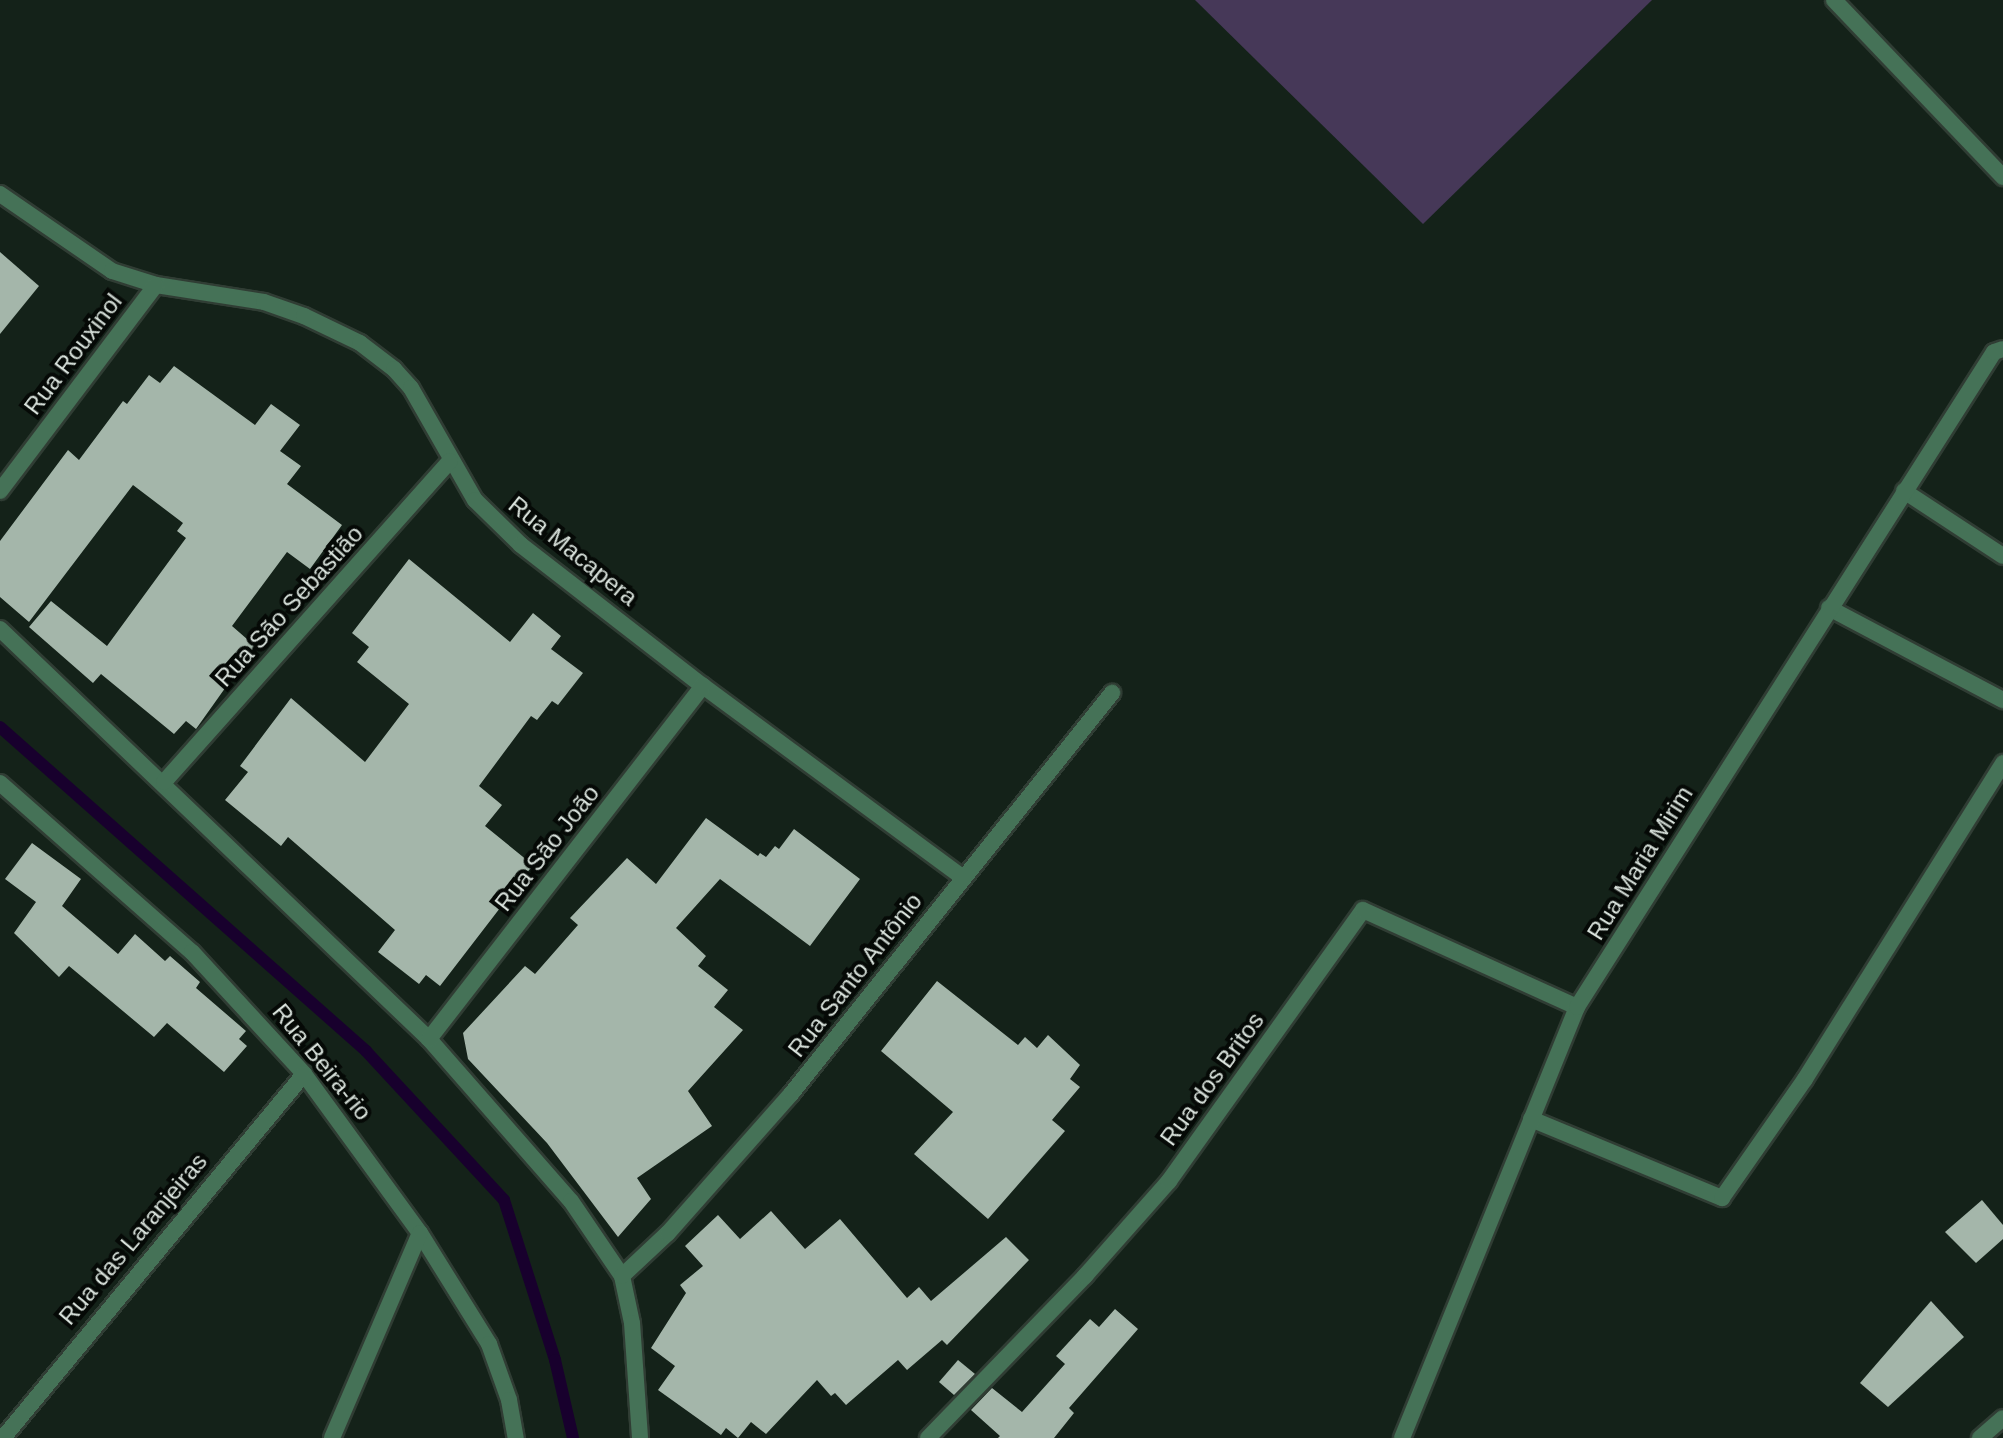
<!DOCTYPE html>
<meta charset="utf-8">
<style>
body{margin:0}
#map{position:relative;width:2003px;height:1438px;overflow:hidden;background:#142219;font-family:Arial,sans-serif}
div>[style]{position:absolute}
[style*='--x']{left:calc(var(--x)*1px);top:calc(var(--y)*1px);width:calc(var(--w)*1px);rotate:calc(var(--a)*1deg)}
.green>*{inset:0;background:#463858}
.stream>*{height:12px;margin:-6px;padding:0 6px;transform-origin:6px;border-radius:6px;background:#18002d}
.building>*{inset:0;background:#a4b6aa}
.roads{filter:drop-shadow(2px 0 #303d34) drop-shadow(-2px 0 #303d34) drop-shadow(0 2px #303d34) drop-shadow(0 -2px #303d34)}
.lane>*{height:16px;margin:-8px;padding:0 8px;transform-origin:8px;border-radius:8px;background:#457257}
.street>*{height:16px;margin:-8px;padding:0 8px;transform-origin:8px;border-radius:8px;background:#457257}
span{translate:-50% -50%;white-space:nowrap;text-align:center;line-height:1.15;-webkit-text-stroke:8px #050906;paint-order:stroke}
.street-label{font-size:24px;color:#d9e2dc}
</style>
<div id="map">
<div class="green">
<div style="clip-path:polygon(1195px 0,1652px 0,1423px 224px)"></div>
</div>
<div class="stream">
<div style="--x:0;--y:727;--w:489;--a:41.5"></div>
<div style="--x:366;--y:1051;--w:203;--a:47.2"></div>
<div style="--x:504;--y:1200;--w:168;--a:72.3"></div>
<div style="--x:555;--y:1360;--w:80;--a:77"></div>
</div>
<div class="building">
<div style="clip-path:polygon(0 252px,39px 286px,0 334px)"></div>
<div style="clip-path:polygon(174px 366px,255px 425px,271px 404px,300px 425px,280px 451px,301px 466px,287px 484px,342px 525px,310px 569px,287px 552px,232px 626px,255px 646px,196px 729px,186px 721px,174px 734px,101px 674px,93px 683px,29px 627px,51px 601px,107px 646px,186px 538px,177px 531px,183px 523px,133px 485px,29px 622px,0 597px,0 541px,68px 450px,79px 460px,123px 401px,127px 404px,149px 375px,160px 383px)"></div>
<div style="clip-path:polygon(409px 559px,510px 642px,533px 613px,561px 636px,551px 649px,583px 673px,558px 705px,552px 701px,537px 720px,531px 716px,479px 786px,502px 805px,485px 826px,533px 865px,440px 986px,426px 975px,419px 984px,378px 952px,395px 930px,288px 837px,281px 846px,225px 800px,248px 772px,240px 766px,291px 698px,365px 762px,409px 704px,357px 662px,369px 647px,352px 633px)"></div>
<div style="clip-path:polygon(706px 818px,758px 856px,760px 853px,766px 857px,775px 846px,779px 849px,794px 829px,860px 879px,810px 946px,720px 879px,676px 928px,706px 956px,698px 966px,728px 990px,714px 1007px,743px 1030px,688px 1091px,712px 1126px,637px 1178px,651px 1199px,618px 1237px,547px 1143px,468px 1059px,463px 1033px,525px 966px,535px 974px,578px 925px,570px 918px,627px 858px,656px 884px)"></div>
<div style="clip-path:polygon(32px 843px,81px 879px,62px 906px,118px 954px,135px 934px,165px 961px,170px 956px,200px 982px,196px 988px,246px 1031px,239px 1039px,247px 1046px,224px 1072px,167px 1023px,154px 1037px,69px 966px,59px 977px,14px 933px,36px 902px,5px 879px)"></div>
<div style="clip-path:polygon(937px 981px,1018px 1045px,1025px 1037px,1037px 1048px,1048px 1035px,1080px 1065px,1070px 1079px,1080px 1087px,1052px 1120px,1065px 1131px,988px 1219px,914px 1154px,953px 1112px,881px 1051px)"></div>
<div style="clip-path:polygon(1982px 1200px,2003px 1225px,2003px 1239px,1976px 1263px,1945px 1232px)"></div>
<div style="clip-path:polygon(771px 1211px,805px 1249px,840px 1219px,907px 1298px,919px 1287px,931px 1301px,1006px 1237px,1029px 1260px,947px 1345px,942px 1340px,907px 1370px,898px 1360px,846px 1405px,835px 1393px,831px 1396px,817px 1380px,766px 1434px,751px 1422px,738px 1438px,726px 1428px,721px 1435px,658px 1390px,675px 1366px,651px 1348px,686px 1293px,680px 1285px,703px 1266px,685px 1246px,718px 1215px,740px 1239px)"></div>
<div style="clip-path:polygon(1931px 1301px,1964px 1337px,1888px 1407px,1860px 1383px)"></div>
<div style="clip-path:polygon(1115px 1309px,1138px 1329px,1069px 1408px,1074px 1413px,1054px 1438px,998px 1438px,1000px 1436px,971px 1410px,992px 1388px,1022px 1412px,1065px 1364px,1056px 1356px,1090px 1319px,1099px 1327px)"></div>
<div style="clip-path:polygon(958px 1360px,975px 1374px,954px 1395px,939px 1382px)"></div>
</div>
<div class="roads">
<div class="lane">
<div style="--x:1834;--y:0;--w:245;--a:46.3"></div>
</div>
<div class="street">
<div style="--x:0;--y:194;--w:136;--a:34.5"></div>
<div style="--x:112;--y:271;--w:46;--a:17.7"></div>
<div style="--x:156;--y:285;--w:109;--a:8.9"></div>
<div style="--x:264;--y:302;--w:42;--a:19.3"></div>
<div style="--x:304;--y:316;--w:62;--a:25.7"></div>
<div style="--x:360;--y:343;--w:43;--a:37.4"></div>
<div style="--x:394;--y:369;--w:25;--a:48"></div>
<div style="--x:411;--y:388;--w:129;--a:60.3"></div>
<div style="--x:475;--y:500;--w:64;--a:44.4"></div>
<div style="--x:521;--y:545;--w:230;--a:37.8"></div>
<div style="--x:703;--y:686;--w:323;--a:36.4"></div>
<div style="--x:0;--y:491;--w:258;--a:-52.9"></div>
<div style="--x:1904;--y:491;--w:118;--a:33.3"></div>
<div style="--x:1829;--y:608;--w:197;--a:27.9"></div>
<div style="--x:0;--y:629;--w:593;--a:43.7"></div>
<div style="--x:429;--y:1039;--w:215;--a:48.8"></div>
<div style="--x:571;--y:1201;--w:91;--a:55.8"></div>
<div style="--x:622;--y:1276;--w:48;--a:78"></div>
<div style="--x:632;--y:1323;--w:115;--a:86"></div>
<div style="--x:164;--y:782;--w:430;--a:-48.3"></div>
<div style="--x:0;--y:783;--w:256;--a:41.4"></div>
<div style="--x:192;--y:952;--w:166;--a:47.4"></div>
<div style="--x:304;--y:1074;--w:197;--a:53.9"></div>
<div style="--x:420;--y:1233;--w:131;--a:58.1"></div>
<div style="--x:489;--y:1344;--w:59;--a:70.3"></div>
<div style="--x:509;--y:1400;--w:39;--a:80"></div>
<div style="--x:429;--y:1039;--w:447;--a:-52.2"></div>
<div style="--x:1531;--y:1119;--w:207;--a:22.5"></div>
<div style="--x:1722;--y:1198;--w:145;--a:-55.1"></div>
<div style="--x:1805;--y:1079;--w:373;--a:-57.9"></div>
<div style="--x:622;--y:1276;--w:63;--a:-43.1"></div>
<div style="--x:668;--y:1233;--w:186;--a:-48.5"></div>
<div style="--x:791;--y:1094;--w:514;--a:-51.32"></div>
<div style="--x:3;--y:1438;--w:472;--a:-50.4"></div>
<div style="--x:332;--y:1438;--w:223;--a:-66.8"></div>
<div style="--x:928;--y:1438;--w:226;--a:-45.9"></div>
<div style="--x:1085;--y:1276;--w:127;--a:-48.5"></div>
<div style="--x:1169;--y:1181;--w:333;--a:-54.4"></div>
<div style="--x:1363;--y:910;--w:235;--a:24.4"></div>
<div style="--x:1402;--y:1438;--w:465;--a:-67.9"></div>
<div style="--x:1577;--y:1007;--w:776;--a:-57.52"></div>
<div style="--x:1994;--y:352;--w:9;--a:-18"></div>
<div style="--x:1980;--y:1438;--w:30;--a:-41"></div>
</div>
</div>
<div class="street-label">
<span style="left:73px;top:354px;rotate:-53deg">Rua Rouxinol</span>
<span style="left:573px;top:551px;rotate:39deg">Rua Macapera</span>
<span style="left:289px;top:606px;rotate:-48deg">Rua São Sebastião</span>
<span style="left:547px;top:848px;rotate:-52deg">Rua São João</span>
<span style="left:1640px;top:863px;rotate:-58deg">Rua Maria Mirim</span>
<span style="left:855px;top:975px;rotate:-52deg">Rua Santo Antônio</span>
<span style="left:322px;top:1062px;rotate:51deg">Rua Beira-rio</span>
<span style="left:1212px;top:1079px;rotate:-54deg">Rua dos Britos</span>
<span style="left:133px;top:1239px;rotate:-50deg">Rua das Laranjeiras</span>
</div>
</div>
